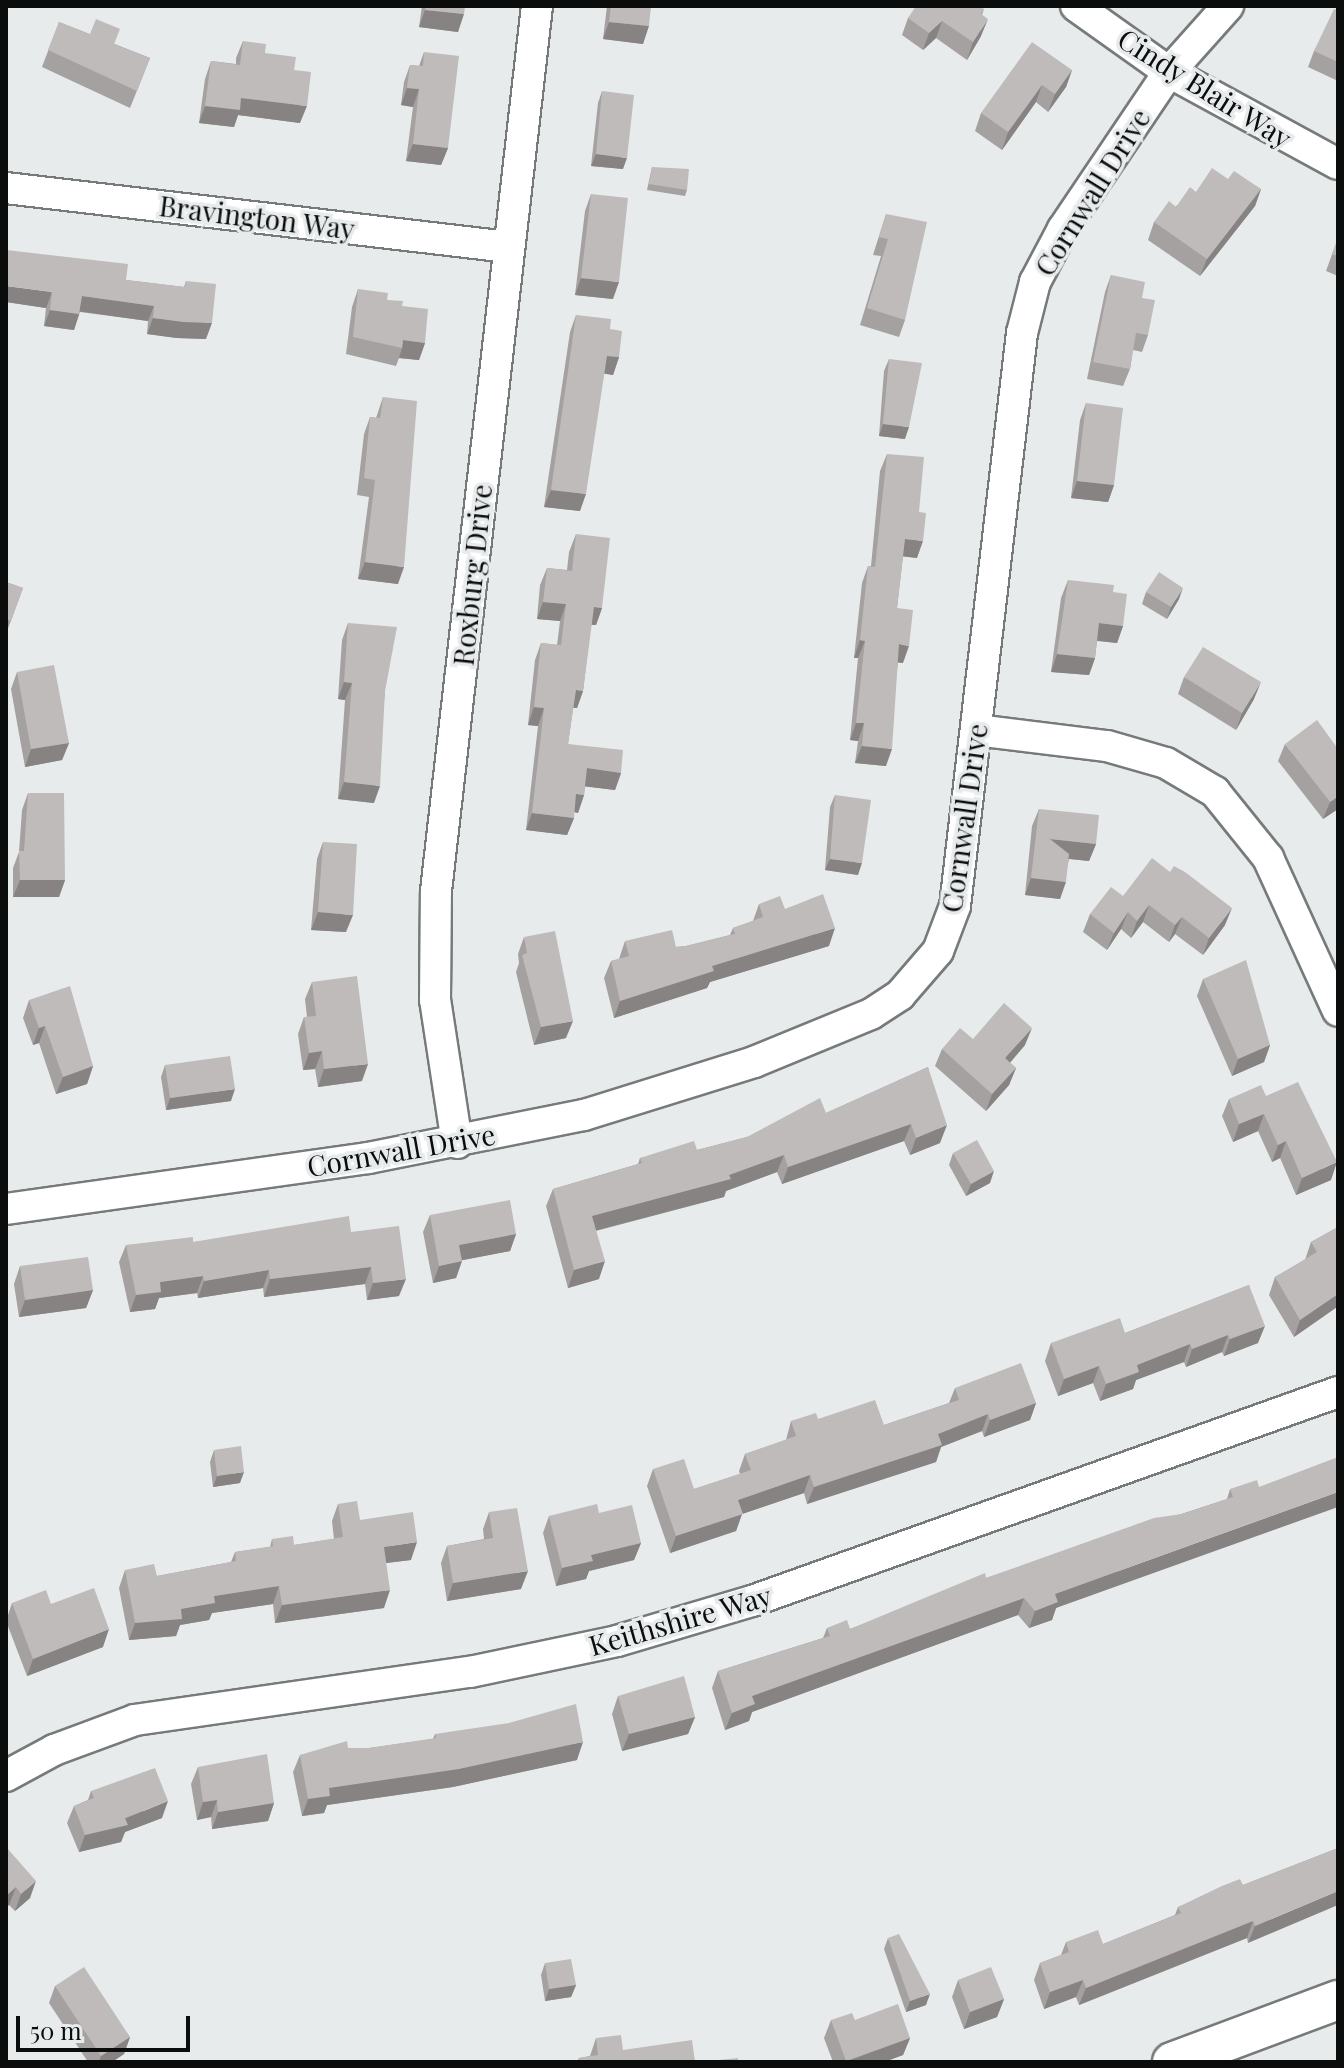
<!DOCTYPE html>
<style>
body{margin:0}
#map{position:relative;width:1344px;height:2068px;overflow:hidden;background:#e7ebec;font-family:"Playfair Display",serif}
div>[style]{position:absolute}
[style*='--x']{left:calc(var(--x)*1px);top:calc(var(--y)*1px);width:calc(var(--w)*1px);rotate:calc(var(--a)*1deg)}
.roads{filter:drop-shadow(2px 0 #777a7b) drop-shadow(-2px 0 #777a7b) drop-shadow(0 2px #777a7b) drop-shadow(0 -2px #777a7b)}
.minor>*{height:30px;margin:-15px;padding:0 15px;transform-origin:15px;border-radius:15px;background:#fff}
.major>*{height:38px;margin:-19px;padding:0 19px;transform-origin:19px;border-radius:19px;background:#fff}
.wall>*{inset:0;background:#a4a1a0}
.shaded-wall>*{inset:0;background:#868382}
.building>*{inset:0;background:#bfbbba}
span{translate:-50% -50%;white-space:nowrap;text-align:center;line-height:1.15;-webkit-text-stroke:7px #e7ebec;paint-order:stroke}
.street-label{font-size:28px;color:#0b0c0c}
.frame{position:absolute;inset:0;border:8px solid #0b0c0c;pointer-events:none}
.scale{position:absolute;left:16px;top:2016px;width:174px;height:36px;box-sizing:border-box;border:4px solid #0b0c0c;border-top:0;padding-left:10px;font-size:24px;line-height:28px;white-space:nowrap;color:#0b0c0c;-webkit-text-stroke:6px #e7ebec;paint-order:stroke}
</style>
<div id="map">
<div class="roads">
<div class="minor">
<div style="--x:1076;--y:6;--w:114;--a:35.4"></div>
<div style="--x:1169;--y:72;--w:192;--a:28.6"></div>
<div style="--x:6;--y:188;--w:505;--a:6.7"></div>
<div style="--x:976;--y:730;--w:132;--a:7"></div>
<div style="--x:1107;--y:746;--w:61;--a:16.1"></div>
<div style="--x:1166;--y:763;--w:57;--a:30.6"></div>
<div style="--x:1215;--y:792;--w:85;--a:51.2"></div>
<div style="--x:1268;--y:858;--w:168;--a:65.4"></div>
<div style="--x:457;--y:1143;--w:145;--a:-98.7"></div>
<div style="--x:435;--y:1000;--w:109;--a:-89.5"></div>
<div style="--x:436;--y:891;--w:891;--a:-83.49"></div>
<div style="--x:6;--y:1209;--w:366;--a:-8"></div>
<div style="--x:368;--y:1158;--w:220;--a:-11.3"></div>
<div style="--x:584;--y:1115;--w:178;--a:-17.3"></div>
<div style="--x:754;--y:1062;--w:126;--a:-22.3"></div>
<div style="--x:871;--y:1014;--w:35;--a:-33"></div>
<div style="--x:900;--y:995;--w:58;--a:-49.2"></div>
<div style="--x:938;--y:951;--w:48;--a:-69.3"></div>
<div style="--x:955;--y:906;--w:577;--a:-83.33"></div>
<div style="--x:1022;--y:333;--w:53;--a:-75.7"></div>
<div style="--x:1035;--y:282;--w:60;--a:-62.2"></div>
<div style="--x:1063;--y:229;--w:189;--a:-56"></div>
<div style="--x:1169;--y:72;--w:89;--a:-48.2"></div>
<div style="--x:6;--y:1776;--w:55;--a:-28.4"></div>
<div style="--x:54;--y:1750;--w:86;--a:-20.3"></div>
<div style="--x:135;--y:1720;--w:338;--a:-8.2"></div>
<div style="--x:470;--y:1672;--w:150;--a:-11.9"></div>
<div style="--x:617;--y:1641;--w:141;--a:-16.5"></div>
<div style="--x:752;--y:1601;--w:622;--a:-19.63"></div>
</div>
<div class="major">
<div style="--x:1172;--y:2062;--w:177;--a:-20.5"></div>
</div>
</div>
<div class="wall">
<div style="clip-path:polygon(422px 6px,465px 6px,458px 32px,419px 27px)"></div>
<div style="clip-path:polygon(607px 6px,651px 6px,643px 44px,603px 39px)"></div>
<div style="clip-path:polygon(984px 9px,982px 15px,981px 36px,967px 60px,936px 38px,923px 50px,902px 35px,908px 18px)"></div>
<div style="clip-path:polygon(1338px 10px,1338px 81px,1308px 67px,1314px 51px)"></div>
<div style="clip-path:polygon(59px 22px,150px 58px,130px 108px,42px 67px)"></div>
<div style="clip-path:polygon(243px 41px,294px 70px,300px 123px,238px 115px,234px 127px,199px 123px,205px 79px,211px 61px,236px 64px,236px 58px)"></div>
<div style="clip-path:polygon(424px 52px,448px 148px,441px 165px,406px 161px,413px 107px,401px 105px,404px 82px,410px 65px,419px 66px)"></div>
<div style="clip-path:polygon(1072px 70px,1066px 87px,1048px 112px,1036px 102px,1002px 150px,975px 131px,981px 113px)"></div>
<div style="clip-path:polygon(602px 91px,623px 169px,591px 166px,598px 103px)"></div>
<div style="clip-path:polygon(652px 167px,687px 190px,685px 196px,647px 190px)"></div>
<div style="clip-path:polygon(1228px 179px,1261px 189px,1255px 206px,1200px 276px,1148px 240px,1154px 222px,1196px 192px)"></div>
<div style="clip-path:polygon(591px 194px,613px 299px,575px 295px,585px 211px)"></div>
<div style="clip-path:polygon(886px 214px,905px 320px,899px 337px,860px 325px,881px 256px,873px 255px)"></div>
<div style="clip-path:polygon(1338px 238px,1338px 276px,1326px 271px)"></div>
<div style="clip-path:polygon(1111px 275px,1142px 298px,1148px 335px,1142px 352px,1133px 350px,1130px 369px,1123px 386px,1087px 379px,1105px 292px)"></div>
<div style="clip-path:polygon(126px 280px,184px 287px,186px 281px,206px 339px,177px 338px,147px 334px,148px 321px,80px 312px,74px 330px,44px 326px,46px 308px,6px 302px)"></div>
<div style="clip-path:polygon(358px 289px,402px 306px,425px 343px,419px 360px,399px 358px,396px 366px,346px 354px,352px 307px)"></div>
<div style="clip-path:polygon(576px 315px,610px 329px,619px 357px,613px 375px,604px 373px,580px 511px,544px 507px,570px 332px)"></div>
<div style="clip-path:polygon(889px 359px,905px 439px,879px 436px,884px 371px)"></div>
<div style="clip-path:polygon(383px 397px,398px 584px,358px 579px,369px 497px,357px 495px,364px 434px,370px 417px,376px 418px)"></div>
<div style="clip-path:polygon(1086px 403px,1114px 485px,1108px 502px,1071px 498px,1080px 420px)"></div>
<div style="clip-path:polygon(887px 454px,919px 512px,917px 558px,903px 556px,897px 608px,903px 663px,898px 662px,886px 766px,855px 763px,858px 741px,850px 740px,858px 658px,854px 658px,862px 583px,868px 566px,871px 566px,880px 471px)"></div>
<div style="clip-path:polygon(576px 534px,602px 608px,596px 625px,591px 625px,583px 691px,577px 708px,573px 708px,568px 744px,621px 773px,615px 790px,585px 786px,584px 795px,578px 813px,574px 812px,574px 818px,567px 835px,526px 830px,538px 726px,528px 725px,535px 660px,541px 643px,557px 645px,560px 621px,537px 619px,540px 585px,547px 568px,567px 570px,569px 552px)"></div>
<div style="clip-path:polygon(1068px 580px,1123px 626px,1117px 643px,1097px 641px,1095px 658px,1089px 675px,1051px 672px,1061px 598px)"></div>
<div style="clip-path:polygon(6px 582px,23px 588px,6px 634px)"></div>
<div style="clip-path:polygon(1146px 592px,1179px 599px,1167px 619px,1142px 604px)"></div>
<div style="clip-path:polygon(348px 623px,385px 691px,374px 803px,338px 799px,345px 700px,338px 699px,342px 640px)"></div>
<div style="clip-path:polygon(17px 672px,69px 743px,62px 760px,25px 767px,11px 689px)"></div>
<div style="clip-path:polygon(1184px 677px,1254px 699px,1236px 730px,1178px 694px)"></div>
<div style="clip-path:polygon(1285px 744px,1338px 809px,1323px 819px,1278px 761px)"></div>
<div style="clip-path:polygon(28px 793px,65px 880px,59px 897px,13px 897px,13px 868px,19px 852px,22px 810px)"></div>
<div style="clip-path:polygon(835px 795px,858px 875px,825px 870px,830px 807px)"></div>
<div style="clip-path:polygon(1039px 809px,1096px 844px,1089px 861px,1069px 859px,1060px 899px,1025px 895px,1032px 826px)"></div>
<div style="clip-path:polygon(323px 842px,346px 932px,311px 930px,317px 859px)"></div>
<div style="clip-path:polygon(1123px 896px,1225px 925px,1203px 955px,1175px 934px,1169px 942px,1143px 922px,1131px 938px,1121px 929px,1107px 950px,1083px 932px,1090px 914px)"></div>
<div style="clip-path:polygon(759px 904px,785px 909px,829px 946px,710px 982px,707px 988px,614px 1018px,604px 978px,611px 961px,619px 959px,625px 941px,676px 947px,686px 946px,730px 935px,733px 928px,753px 921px)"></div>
<div style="clip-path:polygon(524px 937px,566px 1038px,534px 1045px,516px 972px,519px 963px,518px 954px)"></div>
<div style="clip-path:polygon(1203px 979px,1270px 1045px,1264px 1062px,1232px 1076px,1197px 996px)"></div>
<div style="clip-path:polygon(312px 982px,362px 1081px,318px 1087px,315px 1069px,303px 1070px,298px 1034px,304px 1017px,307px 1017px,305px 999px)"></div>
<div style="clip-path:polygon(29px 1000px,93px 1066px,87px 1084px,56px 1094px,39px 1043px,33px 1045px,23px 1018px)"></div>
<div style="clip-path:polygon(973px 1039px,1025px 1045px,1010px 1063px,1016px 1068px,1009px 1085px,986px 1111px,935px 1066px,942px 1049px)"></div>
<div style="clip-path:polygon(165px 1065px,231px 1101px,166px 1110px,161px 1077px)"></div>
<div style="clip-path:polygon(928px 1067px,940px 1143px,910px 1155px,904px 1141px,782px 1184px,777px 1172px,726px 1191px,724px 1197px,596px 1231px,599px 1279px,568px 1288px,546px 1206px,553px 1189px,638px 1164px,640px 1158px,697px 1150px,747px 1137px,826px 1113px)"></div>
<div style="clip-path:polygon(1266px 1096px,1331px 1180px,1296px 1195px,1280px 1158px,1272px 1162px,1258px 1131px,1233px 1142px,1222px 1116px,1229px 1099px)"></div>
<div style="clip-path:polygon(953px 1153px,990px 1183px,966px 1196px,949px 1165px)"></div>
<div style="clip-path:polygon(430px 1215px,516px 1234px,510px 1251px,462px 1260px,456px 1278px,433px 1283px,423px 1232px)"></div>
<div style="clip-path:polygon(1338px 1227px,1338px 1304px,1337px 1307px,1294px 1337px,1269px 1295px,1275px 1277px,1305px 1260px,1311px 1242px)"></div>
<div style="clip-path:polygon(351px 1232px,399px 1296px,367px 1300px,365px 1284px,264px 1297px,263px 1288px,198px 1298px,197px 1293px,159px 1298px,155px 1309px,130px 1312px,119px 1262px,126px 1245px,193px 1242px)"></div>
<div style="clip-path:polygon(20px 1266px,93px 1290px,86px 1308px,19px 1317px,14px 1284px)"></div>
<div style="clip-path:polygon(1249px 1285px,1258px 1343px,1224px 1356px,1222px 1352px,1186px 1367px,1184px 1362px,1136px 1380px,1133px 1389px,1100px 1401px,1093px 1383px,1058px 1396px,1045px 1361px,1051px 1343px,1125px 1333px)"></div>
<div style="clip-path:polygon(955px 1388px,1036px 1403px,1030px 1420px,984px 1437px,982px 1431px,941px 1447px,936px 1462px,807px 1504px,804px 1493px,742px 1514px,736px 1531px,670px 1553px,647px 1486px,653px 1469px,694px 1489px,740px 1474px,739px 1471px,745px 1454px,786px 1440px,791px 1421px,818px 1419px,884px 1425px,949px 1403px)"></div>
<div style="clip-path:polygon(214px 1450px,240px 1483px,213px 1487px,210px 1462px)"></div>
<div style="clip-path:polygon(1259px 1487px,1056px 1608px,1052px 1620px,1029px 1628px,1018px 1615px,752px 1712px,749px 1721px,725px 1730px,712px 1688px,718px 1671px,823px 1638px,827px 1628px,850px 1629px,986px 1578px,1227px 1499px,1230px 1489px)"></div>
<div style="clip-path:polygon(338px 1504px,411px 1560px,386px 1563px,384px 1608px,275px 1623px,273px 1604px,212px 1613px,209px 1620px,180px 1625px,176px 1636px,129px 1640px,119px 1588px,125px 1570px,157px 1576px,231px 1562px,235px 1552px,270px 1547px,272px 1539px,294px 1545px,334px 1539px,332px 1521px)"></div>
<div style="clip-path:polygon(489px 1512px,521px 1589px,447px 1601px,441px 1563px,447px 1546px,484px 1539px,483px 1529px)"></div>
<div style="clip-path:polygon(599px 1513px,641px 1543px,634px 1560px,589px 1571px,586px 1579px,556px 1586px,543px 1533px,549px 1516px)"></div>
<div style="clip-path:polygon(12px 1603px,51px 1604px,103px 1647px,27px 1676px,6px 1621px)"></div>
<div style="clip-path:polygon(618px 1696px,695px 1717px,688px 1734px,622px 1751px,612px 1714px)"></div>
<div style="clip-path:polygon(435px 1734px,577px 1760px,453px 1787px,327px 1805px,324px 1813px,302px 1816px,293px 1772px,300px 1755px,348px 1748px,369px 1748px,433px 1739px)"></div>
<div style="clip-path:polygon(198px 1767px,274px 1803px,268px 1821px,212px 1829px,211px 1817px,197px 1820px,191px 1784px)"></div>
<div style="clip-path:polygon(91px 1791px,162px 1818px,125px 1832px,121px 1842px,79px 1852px,67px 1823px,74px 1806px,88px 1800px)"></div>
<div style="clip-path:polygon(1338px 1848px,1248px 1943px,1247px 1938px,1079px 2005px,1076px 1997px,1044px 2009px,1034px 1980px,1040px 1963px,1061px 1955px,1066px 1942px,1103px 1944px,1175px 1915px,1178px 1907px,1243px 1885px)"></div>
<div style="clip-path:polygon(6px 1849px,30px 1898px,15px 1911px,9px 1905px,6px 1907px)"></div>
<div style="clip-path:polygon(888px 1938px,926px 2005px,906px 2012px,884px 1949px)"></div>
<div style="clip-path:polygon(545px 1963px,576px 1985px,571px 1997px,545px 2001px,541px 1975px)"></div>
<div style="clip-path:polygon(958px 1980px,1004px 1999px,997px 2017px,964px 2029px,952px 1997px)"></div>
<div style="clip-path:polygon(55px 1986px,130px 2037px,124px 2054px,112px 2062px,88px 2062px,49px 2003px)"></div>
<div style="clip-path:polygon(831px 2020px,855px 2020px,910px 2038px,903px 2055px,884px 2062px,833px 2062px,824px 2038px)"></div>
<div style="clip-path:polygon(596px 2038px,623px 2050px,695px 2062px,577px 2062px,579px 2058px,590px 2056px)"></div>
</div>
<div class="shaded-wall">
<div style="clip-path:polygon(425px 10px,464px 14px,458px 32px,419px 27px)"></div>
<div style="clip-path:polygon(988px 19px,981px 36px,967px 60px,973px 42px)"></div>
<div style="clip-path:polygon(942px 21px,936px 38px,923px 50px,929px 33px)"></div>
<div style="clip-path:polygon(609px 22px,649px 26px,643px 44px,603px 39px)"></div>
<div style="clip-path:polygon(1072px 70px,1066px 87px,1048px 112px,1055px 94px)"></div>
<div style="clip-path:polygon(1042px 85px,1036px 102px,1002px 150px,1008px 132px)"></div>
<div style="clip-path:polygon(407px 88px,419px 89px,413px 107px,401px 105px)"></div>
<div style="clip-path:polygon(241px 98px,307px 106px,300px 123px,238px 115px,234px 127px,199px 123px,205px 106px)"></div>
<div style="clip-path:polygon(413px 144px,448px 148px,441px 165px,406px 161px)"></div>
<div style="clip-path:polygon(596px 154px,627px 158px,623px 169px,591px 166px)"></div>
<div style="clip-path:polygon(1261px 189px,1255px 206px,1200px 276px,1207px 259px)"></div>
<div style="clip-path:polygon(581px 278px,619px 282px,613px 299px,575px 295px)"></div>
<div style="clip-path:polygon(6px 286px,52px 292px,46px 308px,6px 302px)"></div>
<div style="clip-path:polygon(82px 296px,154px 306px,148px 321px,77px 311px)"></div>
<div style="clip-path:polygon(50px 310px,79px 314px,74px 330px,44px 326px)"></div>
<div style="clip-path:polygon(153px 318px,212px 323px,206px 339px,177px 338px,147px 334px)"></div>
<div style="clip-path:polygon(403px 340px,425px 343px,419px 360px,399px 358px,402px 348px)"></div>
<div style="clip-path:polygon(607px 356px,619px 357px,613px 375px,600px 373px)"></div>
<div style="clip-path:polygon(883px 424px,909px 427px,905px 439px,879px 436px)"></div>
<div style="clip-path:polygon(1077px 481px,1114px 485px,1108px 502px,1071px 498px)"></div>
<div style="clip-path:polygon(551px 490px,586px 494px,580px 511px,544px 507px)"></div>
<div style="clip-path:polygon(905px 539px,923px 541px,917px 558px,899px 556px)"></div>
<div style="clip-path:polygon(365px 562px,404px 567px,398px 584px,358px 579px)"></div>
<div style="clip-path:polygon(1183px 588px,1179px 599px,1167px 619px,1171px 607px)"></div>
<div style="clip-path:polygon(543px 602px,566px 604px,560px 621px,537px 619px)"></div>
<div style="clip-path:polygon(594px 607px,602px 608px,596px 625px,587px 624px)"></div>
<div style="clip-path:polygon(1099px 623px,1123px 626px,1117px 643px,1092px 640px)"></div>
<div style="clip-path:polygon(860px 640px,865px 641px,858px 658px,854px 658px)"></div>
<div style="clip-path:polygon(899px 644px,909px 646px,903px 663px,893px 662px)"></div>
<div style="clip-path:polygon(1057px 654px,1095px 658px,1089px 675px,1051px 672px)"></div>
<div style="clip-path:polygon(344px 682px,352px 683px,345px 700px,338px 699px)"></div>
<div style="clip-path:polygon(1261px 682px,1254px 699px,1236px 730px,1242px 713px)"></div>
<div style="clip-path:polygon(576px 690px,583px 691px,577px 708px,570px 707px)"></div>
<div style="clip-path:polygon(534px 707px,544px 708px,538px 726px,528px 725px)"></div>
<div style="clip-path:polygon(856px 723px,864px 723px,858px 741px,850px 740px)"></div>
<div style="clip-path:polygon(69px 743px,62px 760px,25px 767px,31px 749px)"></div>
<div style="clip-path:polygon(862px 746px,892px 749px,886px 766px,855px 763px)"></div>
<div style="clip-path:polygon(587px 768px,621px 773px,615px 790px,581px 786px)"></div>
<div style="clip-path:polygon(344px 782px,380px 786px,374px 803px,338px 799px)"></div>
<div style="clip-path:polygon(576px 794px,584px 795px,578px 813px,570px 811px)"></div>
<div style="clip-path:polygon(1338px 796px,1338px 809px,1323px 819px,1330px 802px)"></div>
<div style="clip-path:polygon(532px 813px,574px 818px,567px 835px,526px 830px)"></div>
<div style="clip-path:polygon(1050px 839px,1096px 844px,1089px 861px,1043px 856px)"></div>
<div style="clip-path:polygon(830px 859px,862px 863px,858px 875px,825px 870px)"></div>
<div style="clip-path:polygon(1031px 878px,1066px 882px,1060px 899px,1025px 895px)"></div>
<div style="clip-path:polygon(20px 880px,65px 880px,59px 897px,13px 897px)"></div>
<div style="clip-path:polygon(1149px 905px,1143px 922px,1131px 938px,1137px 921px)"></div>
<div style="clip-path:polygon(1232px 908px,1225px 925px,1203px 955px,1209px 938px)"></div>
<div style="clip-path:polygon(318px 912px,353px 915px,346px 932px,311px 930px)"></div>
<div style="clip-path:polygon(1128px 912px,1121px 929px,1107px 950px,1114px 933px)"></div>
<div style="clip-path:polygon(1182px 917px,1175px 934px,1169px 942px,1175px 925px)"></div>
<div style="clip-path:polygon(835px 928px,829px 946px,710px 982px,707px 988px,614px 1018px,620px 1001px,712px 966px)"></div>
<div style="clip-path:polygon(573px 1021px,566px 1038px,534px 1045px,541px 1027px)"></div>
<div style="clip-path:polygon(45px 1026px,39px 1043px,33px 1045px,39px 1028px)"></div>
<div style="clip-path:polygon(1032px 1028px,1025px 1045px,999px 1075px,1005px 1058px)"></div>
<div style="clip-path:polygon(1270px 1045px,1264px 1062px,1232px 1076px,1238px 1059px)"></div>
<div style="clip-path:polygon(322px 1051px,315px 1069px,303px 1070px,309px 1053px)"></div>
<div style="clip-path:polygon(368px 1064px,362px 1081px,318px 1087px,324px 1069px)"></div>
<div style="clip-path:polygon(93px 1066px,87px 1084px,56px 1094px,63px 1077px)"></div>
<div style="clip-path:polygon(1016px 1068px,1009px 1085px,986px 1111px,992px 1094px)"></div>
<div style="clip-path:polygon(235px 1089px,231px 1101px,166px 1110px,170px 1098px)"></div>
<div style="clip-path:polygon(1264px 1114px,1258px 1131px,1233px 1142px,1239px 1124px)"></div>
<div style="clip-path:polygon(911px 1124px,904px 1141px,782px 1184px,788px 1167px)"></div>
<div style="clip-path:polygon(947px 1125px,940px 1143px,910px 1155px,916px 1138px)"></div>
<div style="clip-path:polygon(1286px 1141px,1280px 1158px,1272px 1162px,1278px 1145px)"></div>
<div style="clip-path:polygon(784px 1155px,777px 1172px,726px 1191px,724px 1197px,586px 1233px,592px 1216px,729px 1175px)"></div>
<div style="clip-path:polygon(1337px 1162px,1331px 1180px,1296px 1195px,1302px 1178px)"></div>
<div style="clip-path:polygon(994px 1171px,990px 1183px,966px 1196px,971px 1184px)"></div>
<div style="clip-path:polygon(516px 1234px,510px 1251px,453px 1262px,459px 1245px)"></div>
<div style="clip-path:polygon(462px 1261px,456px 1278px,433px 1283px,439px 1266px)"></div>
<div style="clip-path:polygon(605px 1261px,599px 1279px,568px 1288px,574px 1270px)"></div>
<div style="clip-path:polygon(371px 1267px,365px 1284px,264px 1297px,270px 1279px)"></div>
<div style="clip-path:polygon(269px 1270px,263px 1288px,198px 1298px,204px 1281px)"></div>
<div style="clip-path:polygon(203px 1276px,197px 1293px,159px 1298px,155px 1309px,130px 1312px,136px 1295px,160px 1282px)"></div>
<div style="clip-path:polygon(406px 1279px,399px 1296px,367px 1300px,373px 1283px)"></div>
<div style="clip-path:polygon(93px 1290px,86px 1308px,19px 1317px,25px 1300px)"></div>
<div style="clip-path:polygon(1338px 1294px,1337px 1307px,1294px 1337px,1300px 1320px)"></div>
<div style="clip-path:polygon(1265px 1326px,1258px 1343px,1224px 1356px,1230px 1339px)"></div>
<div style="clip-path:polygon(1228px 1335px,1222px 1352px,1186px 1367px,1192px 1349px)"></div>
<div style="clip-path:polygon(1190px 1344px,1184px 1362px,1136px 1380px,1133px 1389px,1100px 1401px,1106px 1384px,1137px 1365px)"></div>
<div style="clip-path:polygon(1099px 1366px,1093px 1383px,1058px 1396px,1064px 1379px)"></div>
<div style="clip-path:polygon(1036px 1403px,1030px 1420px,984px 1437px,990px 1420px)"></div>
<div style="clip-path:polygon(988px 1414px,982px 1431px,941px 1447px,936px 1462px,807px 1504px,814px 1487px,938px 1434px)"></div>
<div style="clip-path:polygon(244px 1472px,240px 1483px,213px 1487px,217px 1476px)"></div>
<div style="clip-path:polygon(810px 1475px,804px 1493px,742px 1514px,736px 1531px,670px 1553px,676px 1536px,738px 1500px)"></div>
<div style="clip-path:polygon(1338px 1492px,1338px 1507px,1056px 1608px,1052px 1620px,1029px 1628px,1035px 1611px,1055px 1594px)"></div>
<div style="clip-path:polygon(417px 1542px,411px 1560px,378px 1564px,384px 1547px)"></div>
<div style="clip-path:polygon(641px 1543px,634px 1560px,589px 1571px,586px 1579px,556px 1586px,562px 1568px,591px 1555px)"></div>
<div style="clip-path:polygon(528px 1571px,521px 1589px,447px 1601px,453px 1583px)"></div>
<div style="clip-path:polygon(279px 1586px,273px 1604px,212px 1613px,209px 1620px,180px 1625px,176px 1636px,129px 1640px,135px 1623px,181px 1609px,214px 1596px)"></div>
<div style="clip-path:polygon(390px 1590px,384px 1608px,275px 1623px,282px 1605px)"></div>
<div style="clip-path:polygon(1024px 1598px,1018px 1615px,752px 1712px,749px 1721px,725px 1730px,732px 1713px,752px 1696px)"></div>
<div style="clip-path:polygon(109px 1629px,103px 1647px,27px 1676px,33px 1659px)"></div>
<div style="clip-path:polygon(695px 1717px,688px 1734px,622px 1751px,629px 1734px)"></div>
<div style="clip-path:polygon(583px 1742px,577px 1760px,453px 1787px,327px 1805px,324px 1813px,302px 1816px,308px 1799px,329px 1788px)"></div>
<div style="clip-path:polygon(217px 1800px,211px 1817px,197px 1820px,203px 1802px)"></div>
<div style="clip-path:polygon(168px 1801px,162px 1818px,125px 1832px,121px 1842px,79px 1852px,85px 1835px)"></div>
<div style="clip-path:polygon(274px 1803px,268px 1821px,212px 1829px,218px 1812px)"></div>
<div style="clip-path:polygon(36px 1881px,30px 1898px,15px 1911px,21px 1894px)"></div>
<div style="clip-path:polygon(16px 1887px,9px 1905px,6px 1907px,6px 1896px)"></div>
<div style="clip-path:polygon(1338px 1891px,1338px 1905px,1248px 1943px,1255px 1926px)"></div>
<div style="clip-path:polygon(1253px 1921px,1247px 1938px,1079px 2005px,1086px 1988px)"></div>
<div style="clip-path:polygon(1083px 1980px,1076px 1997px,1044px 2009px,1050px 1992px)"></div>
<div style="clip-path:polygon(576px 1985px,571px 1997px,545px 2001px,549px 1989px)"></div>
<div style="clip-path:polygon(930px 1994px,926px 2005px,906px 2012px,910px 2001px)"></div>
<div style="clip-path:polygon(1004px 1999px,997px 2017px,964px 2029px,970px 2012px)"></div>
<div style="clip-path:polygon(130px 2037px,124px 2054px,112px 2062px,99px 2062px,101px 2056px)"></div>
<div style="clip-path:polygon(910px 2038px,903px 2055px,884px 2062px,845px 2062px)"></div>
</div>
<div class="building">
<div style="clip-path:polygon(426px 6px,465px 6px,464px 14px,425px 10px)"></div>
<div style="clip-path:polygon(611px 6px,651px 6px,649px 26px,609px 22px)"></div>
<div style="clip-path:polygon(916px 6px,979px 6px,984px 9px,981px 14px,988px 19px,973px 42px,942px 21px,929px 33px,908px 18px)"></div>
<div style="clip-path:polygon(1334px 9px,1338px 10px,1338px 62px,1314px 51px)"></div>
<div style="clip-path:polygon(96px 19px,120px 29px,114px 44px,150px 58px,137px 91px,48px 50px,59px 22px,90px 34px)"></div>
<div style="clip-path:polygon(243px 41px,266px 44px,265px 53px,296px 57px,294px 70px,311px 72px,307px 106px,241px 98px,240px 110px,205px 106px,211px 61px,240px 65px)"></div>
<div style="clip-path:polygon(1032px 42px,1072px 70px,1055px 94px,1042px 85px,1008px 132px,981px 113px)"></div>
<div style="clip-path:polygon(424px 52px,459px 56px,448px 148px,413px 144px,419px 89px,407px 88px,410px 65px,423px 66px)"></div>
<div style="clip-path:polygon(602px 91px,634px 95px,627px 158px,596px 154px)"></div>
<div style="clip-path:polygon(652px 167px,689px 169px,687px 190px,649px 184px)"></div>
<div style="clip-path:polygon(1212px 168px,1228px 179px,1234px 171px,1261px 189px,1207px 259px,1154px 222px,1169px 201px,1176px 207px,1190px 187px,1196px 192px)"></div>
<div style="clip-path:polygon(591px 194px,628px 198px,619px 282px,581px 278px)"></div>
<div style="clip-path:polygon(886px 214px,927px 222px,905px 320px,867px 308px,888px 239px,879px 237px)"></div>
<div style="clip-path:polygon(1338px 238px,1338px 256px,1332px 254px)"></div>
<div style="clip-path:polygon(6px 250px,128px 264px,126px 280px,185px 287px,186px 281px,216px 284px,212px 323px,183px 322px,153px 318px,154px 306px,82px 296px,79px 314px,50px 310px,52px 292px,6px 286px)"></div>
<div style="clip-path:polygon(1111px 275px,1145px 282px,1142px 298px,1155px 300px,1148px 335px,1136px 333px,1130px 369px,1093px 362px)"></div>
<div style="clip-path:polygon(358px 289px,388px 293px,387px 300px,403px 301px,402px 306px,428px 309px,425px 343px,403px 340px,402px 348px,353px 337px)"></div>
<div style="clip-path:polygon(576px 315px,611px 319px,610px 329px,622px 331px,619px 357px,607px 356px,586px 494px,551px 490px)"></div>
<div style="clip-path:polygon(889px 359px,922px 363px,909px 427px,883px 424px)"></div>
<div style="clip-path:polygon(383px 397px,417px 401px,404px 567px,365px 562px,375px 480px,364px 478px,370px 417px,380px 418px)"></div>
<div style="clip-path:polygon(1086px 403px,1123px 408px,1114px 485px,1077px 481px)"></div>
<div style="clip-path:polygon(887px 454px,924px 457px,919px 512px,926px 513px,923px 541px,905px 539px,897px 608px,913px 610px,909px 646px,899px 644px,892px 749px,862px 746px,864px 723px,856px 723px,865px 641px,860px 640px,868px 566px,875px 567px)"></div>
<div style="clip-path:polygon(576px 534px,610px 538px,602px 608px,594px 607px,583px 691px,576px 690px,568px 744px,623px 750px,621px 773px,587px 768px,584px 795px,576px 794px,574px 818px,532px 813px,544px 708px,534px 707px,541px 643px,561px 645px,566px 604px,543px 602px,547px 568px,572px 571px)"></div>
<div style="clip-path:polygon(1159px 572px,1183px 588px,1171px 607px,1146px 592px)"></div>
<div style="clip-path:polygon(1068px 580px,1114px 585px,1113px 592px,1127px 594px,1123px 626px,1099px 623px,1095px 658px,1057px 654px)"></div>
<div style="clip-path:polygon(6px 582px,23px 588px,11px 621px,6px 619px)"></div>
<div style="clip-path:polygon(348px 623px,397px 627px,385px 691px,380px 786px,344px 782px,352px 683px,344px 682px)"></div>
<div style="clip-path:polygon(1203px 647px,1261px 682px,1242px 713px,1184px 677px)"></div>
<div style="clip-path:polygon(54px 665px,69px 743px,31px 749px,17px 672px)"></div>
<div style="clip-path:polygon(1317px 720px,1338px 749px,1338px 796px,1330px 802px,1285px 744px)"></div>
<div style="clip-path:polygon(28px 793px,64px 793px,65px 880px,20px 880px,19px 851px,24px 851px)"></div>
<div style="clip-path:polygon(835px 795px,871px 800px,862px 863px,830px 859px)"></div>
<div style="clip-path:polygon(1039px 809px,1099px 815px,1096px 844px,1050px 839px,1069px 854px,1066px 882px,1031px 878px)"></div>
<div style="clip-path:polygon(323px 842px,357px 844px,353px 915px,318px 912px)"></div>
<div style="clip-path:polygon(1152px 858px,1170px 872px,1174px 866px,1185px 872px,1232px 908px,1209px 938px,1182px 917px,1175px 925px,1149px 905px,1137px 921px,1128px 912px,1114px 933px,1090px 914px,1111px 887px,1123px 896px)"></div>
<div style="clip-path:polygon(823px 894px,835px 928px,712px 966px,714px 971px,620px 1001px,611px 961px,629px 956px,625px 941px,672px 930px,676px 947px,686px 946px,735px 934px,733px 928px,763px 917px,759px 904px,780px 896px,785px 909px)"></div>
<div style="clip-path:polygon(555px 931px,573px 1021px,541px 1027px,522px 955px,527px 953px,524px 937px)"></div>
<div style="clip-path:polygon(1246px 960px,1270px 1045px,1238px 1059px,1203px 979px)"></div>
<div style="clip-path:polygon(357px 976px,368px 1064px,324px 1069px,322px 1051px,309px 1053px,304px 1017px,316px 1016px,312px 982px)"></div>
<div style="clip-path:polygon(70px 986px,93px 1066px,63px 1077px,45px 1026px,39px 1028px,29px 1000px)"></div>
<div style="clip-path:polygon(1004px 1003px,1032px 1028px,1005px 1058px,1016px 1068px,992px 1094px,942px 1049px,960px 1028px,973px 1039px)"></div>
<div style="clip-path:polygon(230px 1056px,235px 1089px,170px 1098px,165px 1065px)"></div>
<div style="clip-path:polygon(928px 1067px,947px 1125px,916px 1138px,911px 1124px,788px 1167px,784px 1155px,729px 1175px,731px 1179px,592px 1216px,605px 1261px,574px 1270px,553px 1189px,642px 1163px,640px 1158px,694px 1141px,697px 1150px,747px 1137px,820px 1098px,826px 1113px)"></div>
<div style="clip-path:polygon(1298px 1082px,1337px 1162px,1302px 1178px,1286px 1141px,1278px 1145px,1264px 1114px,1239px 1124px,1229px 1099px,1261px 1085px,1266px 1096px)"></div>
<div style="clip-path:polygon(977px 1140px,994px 1171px,971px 1184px,953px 1153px)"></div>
<div style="clip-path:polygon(510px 1200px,516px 1234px,459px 1245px,462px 1261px,439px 1266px,430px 1215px)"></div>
<div style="clip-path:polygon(349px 1216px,351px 1232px,399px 1226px,406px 1279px,373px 1283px,371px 1267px,270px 1279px,269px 1270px,204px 1281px,203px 1276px,160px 1282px,161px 1292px,136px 1295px,126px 1245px,193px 1237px,193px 1242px)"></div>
<div style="clip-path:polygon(1338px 1227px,1338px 1294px,1300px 1320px,1275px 1277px,1317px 1252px,1311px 1242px)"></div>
<div style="clip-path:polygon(88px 1257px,93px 1290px,25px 1300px,20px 1266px)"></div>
<div style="clip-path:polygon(1249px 1285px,1265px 1326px,1230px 1339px,1228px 1335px,1192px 1349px,1190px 1344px,1137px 1365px,1139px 1372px,1106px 1384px,1099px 1366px,1064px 1379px,1051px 1343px,1120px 1318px,1125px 1333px)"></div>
<div style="clip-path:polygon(1021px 1363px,1036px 1403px,990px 1420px,988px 1414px,938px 1434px,942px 1445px,814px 1487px,810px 1475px,738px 1500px,743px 1514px,676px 1536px,653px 1469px,684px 1459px,694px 1489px,751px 1470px,745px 1454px,796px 1436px,791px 1421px,816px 1413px,818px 1419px,875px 1400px,884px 1425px,959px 1400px,955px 1388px)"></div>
<div style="clip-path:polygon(241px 1446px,244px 1472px,217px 1476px,214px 1450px)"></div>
<div style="clip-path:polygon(1338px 1457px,1338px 1492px,1055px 1594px,1058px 1602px,1035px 1611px,1024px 1598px,752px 1696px,755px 1704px,732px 1713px,718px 1671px,830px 1636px,827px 1628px,847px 1620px,850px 1629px,985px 1573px,986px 1578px,1154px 1518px,1182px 1514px,1233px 1497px,1230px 1489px,1257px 1480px,1259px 1487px)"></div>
<div style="clip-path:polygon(357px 1501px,360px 1520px,413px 1512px,417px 1542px,384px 1547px,390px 1590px,282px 1605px,279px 1586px,214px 1596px,215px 1603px,181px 1609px,182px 1619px,135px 1623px,125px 1570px,154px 1564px,157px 1576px,236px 1561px,235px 1552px,273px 1546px,272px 1539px,293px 1536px,294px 1545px,343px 1537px,338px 1504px)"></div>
<div style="clip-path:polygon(597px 1504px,599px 1513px,632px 1505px,641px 1543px,591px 1555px,593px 1561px,562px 1568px,549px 1516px)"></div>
<div style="clip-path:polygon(517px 1508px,528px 1571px,453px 1583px,447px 1546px,493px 1538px,489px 1512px)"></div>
<div style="clip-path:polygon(94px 1588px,109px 1629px,33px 1659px,12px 1603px,46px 1590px,51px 1604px)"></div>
<div style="clip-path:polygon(684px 1676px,695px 1717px,629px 1734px,618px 1696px)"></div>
<div style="clip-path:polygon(576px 1704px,583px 1742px,459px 1769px,329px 1788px,330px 1796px,308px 1799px,300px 1755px,347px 1741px,348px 1748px,369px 1748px,436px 1738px,435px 1734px,509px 1723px)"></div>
<div style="clip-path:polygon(267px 1754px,274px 1803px,218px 1812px,217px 1800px,203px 1802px,198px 1767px)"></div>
<div style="clip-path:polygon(155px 1768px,168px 1801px,125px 1818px,128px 1825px,85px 1835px,74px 1806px,94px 1798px,91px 1791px)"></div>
<div style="clip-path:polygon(7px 1848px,36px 1881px,21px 1894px,16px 1887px,6px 1896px,6px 1849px)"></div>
<div style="clip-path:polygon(1338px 1848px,1338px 1891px,1255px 1926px,1253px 1921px,1086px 1988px,1083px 1980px,1050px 1992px,1040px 1963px,1069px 1952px,1066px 1942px,1098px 1930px,1103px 1944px,1181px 1913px,1178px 1907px,1222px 1886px,1240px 1879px,1243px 1885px)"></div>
<div style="clip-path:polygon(899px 1934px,930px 1994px,910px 2001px,888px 1938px)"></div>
<div style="clip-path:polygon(571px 1959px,576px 1985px,549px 1989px,545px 1963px)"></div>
<div style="clip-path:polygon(84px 1967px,130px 2037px,101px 2056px,55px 1986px)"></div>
<div style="clip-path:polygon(991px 1967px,1004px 1999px,970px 2012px,958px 1980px)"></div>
<div style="clip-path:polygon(898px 2004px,910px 2038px,846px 2061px,831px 2020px,852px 2013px,855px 2020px)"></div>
<div style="clip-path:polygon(621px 2035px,623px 2050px,692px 2040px,695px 2062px,580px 2062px,579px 2058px,598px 2055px,596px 2038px)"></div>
<div style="clip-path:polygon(738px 2058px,738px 2062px,699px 2062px)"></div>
</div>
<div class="street-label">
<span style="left:1205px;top:88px;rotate:32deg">Cindy Blair Way</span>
<span style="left:1092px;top:192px;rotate:-58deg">Cornwall Drive</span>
<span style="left:257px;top:217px;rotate:7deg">Bravington Way</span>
<span style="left:472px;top:575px;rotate:-84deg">Roxburg Drive</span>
<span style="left:964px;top:818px;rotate:-82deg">Cornwall Drive</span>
<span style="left:401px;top:1150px;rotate:-10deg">Cornwall Drive</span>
<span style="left:680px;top:1620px;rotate:-16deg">Keithshire Way</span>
</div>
<div class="frame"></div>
<div class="scale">50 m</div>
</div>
